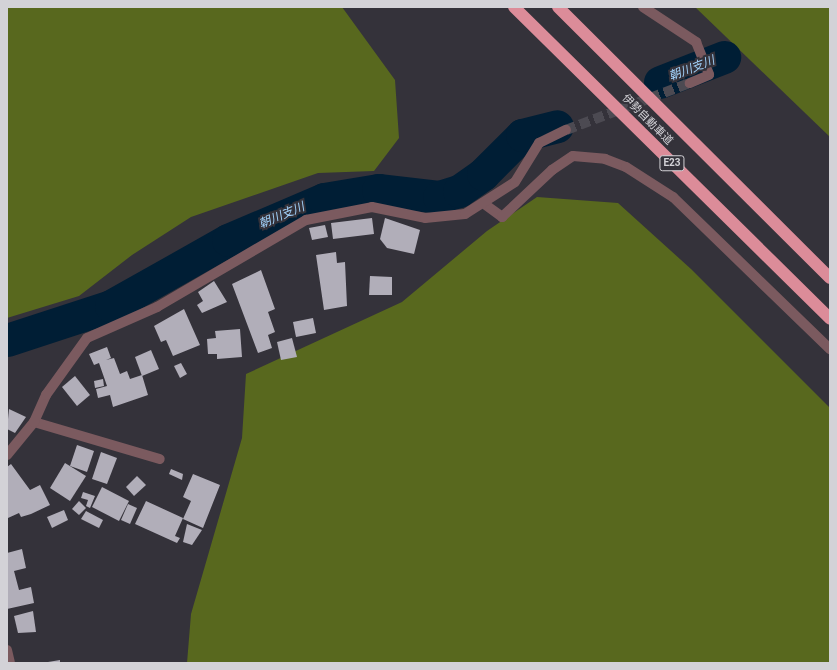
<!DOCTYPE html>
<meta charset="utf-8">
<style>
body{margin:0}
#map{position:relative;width:837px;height:670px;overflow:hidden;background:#34323a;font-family:Roboto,"Noto Sans JP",sans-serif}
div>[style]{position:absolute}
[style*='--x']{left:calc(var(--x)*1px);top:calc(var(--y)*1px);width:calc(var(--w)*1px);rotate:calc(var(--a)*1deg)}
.forest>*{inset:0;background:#58681e}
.river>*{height:33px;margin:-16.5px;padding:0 16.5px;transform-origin:16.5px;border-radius:16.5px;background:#001e35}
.building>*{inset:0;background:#b1aeb9}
.minor-tunnel>*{height:10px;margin-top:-5px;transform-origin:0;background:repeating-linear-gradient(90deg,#4c4a52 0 10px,transparent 0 15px)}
.minor>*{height:10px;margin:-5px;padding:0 5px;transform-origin:5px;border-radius:5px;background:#7b5a5f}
.motorway>*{height:12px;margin:-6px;padding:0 6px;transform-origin:6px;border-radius:6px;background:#dc8c99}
span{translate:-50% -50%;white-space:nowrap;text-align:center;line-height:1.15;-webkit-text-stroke:4px #34323a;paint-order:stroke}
.shield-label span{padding:1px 3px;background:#34323a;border:1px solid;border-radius:3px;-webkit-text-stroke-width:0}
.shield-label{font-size:10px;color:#d3d2d7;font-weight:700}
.street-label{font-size:11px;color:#d3d2d7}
.water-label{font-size:12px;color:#a1d1fa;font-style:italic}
.frame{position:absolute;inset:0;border:8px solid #d3d2d7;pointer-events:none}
</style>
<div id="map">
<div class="forest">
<div style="clip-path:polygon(7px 7px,342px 7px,395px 80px,399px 138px,374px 171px,318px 173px,191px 217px,132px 255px,79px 296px,7px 318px)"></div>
<div style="clip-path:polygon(695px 7px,830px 7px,830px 137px)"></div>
<div style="clip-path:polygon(537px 197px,618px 203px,691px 269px,830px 408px,830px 663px,187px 663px,191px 614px,242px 438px,246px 374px,402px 302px,487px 231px)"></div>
</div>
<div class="river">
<div style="--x:660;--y:82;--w:69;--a:-21.3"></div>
<div style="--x:7;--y:340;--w:109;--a:-18.1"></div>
<div style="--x:111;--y:306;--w:134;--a:-29.4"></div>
<div style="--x:228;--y:240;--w:104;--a:-23.1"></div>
<div style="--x:324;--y:199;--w:55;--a:-9.5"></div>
<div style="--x:378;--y:190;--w:61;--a:6.5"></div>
<div style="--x:439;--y:197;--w:21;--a:-17"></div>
<div style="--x:459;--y:191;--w:29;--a:-35"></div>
<div style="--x:483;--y:174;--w:55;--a:-45"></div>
<div style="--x:522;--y:135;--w:36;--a:-14"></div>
</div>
<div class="building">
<div style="clip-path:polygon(372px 218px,374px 234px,333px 239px,331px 223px)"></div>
<div style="clip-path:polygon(385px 218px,420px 230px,414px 254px,387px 248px,380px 239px)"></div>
<div style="clip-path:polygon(325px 225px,328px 237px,312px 240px,309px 228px)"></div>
<div style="clip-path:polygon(336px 252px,337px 263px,345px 262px,347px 306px,324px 310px,316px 255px)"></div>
<div style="clip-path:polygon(261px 270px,275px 309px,268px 312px,275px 332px,268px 335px,272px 348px,258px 353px,232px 284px)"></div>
<div style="clip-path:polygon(370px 276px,392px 277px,392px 295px,369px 295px)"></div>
<div style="clip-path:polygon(214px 281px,227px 302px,202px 313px,197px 305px,203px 301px,198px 292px)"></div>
<div style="clip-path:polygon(184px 309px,200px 345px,173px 356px,166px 340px,161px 342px,154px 326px)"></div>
<div style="clip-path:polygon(313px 318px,316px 333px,296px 337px,293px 322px)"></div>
<div style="clip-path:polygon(240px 329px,242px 357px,217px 359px,217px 354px,208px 354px,207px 339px,216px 338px,215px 331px)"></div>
<div style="clip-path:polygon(292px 338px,297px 357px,281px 360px,277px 342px)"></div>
<div style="clip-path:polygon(107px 347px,111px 358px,106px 360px,114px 358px,120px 374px,127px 371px,130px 379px,142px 375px,148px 395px,113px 407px,110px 395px,98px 398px,96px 389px,107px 386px,99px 363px,94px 365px,89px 354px)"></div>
<div style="clip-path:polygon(151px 350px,159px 369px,142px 376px,135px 357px)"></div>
<div style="clip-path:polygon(181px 363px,187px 374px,180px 378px,174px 366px)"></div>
<div style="clip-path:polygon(75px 376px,90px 395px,77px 406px,62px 387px)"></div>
<div style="clip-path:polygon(103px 379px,104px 386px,95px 388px,94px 381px)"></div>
<div style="clip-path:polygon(9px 409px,26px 417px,15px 433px,7px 429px)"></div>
<div style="clip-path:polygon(77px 445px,94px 451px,87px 472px,70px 466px)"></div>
<div style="clip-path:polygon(101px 452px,117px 458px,107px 484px,92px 479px)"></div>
<div style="clip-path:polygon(65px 463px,86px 476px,70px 501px,50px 488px)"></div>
<div style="clip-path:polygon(11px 464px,30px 490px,40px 485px,50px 505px,31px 514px,21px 517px,19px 513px,8px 518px,7px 467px)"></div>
<div style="clip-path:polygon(171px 469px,183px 474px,182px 480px,169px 474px)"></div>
<div style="clip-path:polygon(193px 474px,220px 485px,203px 528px,183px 519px,191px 501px,183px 497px)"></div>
<div style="clip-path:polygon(137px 476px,146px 485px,134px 496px,126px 487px)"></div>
<div style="clip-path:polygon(102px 487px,129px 501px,119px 521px,92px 507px)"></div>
<div style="clip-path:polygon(83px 492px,95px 496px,90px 508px,86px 506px,88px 500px,81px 498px)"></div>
<div style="clip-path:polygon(79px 501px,86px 508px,79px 515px,72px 509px)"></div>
<div style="clip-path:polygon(146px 501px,183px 518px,175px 536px,180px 538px,177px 543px,135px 524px)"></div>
<div style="clip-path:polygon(128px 504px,137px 508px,130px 524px,121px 520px)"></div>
<div style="clip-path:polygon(64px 510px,68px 520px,52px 528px,47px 517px)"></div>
<div style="clip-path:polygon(86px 511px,103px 520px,99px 528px,81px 519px)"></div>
<div style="clip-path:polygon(187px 524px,202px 530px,192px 545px,183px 542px)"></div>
<div style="clip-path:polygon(22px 549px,26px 568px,14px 571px,19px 590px,31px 587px,34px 603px,7px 609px,7px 553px)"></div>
<div style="clip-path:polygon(33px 611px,36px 632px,18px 633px,14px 616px)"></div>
<div style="clip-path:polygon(60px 660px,60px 663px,48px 663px,48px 662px)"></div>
</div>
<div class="minor-tunnel">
<div style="--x:566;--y:130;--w:133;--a:-20.8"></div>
</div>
<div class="minor">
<div style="--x:643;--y:7;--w:64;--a:33.4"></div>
<div style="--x:696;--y:42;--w:35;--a:68"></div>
<div style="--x:709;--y:75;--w:21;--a:157"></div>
<div style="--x:483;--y:203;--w:24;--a:36"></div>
<div style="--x:502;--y:217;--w:69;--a:-43.2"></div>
<div style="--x:552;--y:170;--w:25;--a:-34"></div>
<div style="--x:573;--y:156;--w:32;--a:5"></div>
<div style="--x:605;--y:159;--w:22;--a:21"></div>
<div style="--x:626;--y:167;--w:56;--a:32.6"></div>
<div style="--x:673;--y:197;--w:219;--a:44.1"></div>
<div style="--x:34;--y:422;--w:131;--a:16.4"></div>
<div style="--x:7;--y:455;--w:43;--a:-50.7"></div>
<div style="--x:34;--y:422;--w:30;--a:-66"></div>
<div style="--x:46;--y:395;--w:70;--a:-54.3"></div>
<div style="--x:87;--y:338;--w:77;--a:-23.9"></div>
<div style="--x:157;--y:307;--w:173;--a:-30.3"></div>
<div style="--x:306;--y:220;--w:67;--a:-11.1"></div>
<div style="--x:372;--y:207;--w:54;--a:11.7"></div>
<div style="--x:425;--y:218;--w:40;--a:-5.7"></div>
<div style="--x:465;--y:214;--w:59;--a:-32.6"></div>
<div style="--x:515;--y:182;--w:46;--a:-58.4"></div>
<div style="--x:539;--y:143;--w:30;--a:-26"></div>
<div style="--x:7;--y:650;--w:13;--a:77"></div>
</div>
<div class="motorway">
<div style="--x:514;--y:7;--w:444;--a:44.6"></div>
<div style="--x:558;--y:7;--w:384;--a:44.9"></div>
</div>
<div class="shield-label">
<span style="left:672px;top:163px">E23</span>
</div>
<div class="street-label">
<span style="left:647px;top:120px;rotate:45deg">伊勢自動車道</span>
</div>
<div class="water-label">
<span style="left:692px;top:69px;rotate:-21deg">朝川支川</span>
<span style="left:282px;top:216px;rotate:-23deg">朝川支川</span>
</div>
<div class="frame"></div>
</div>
